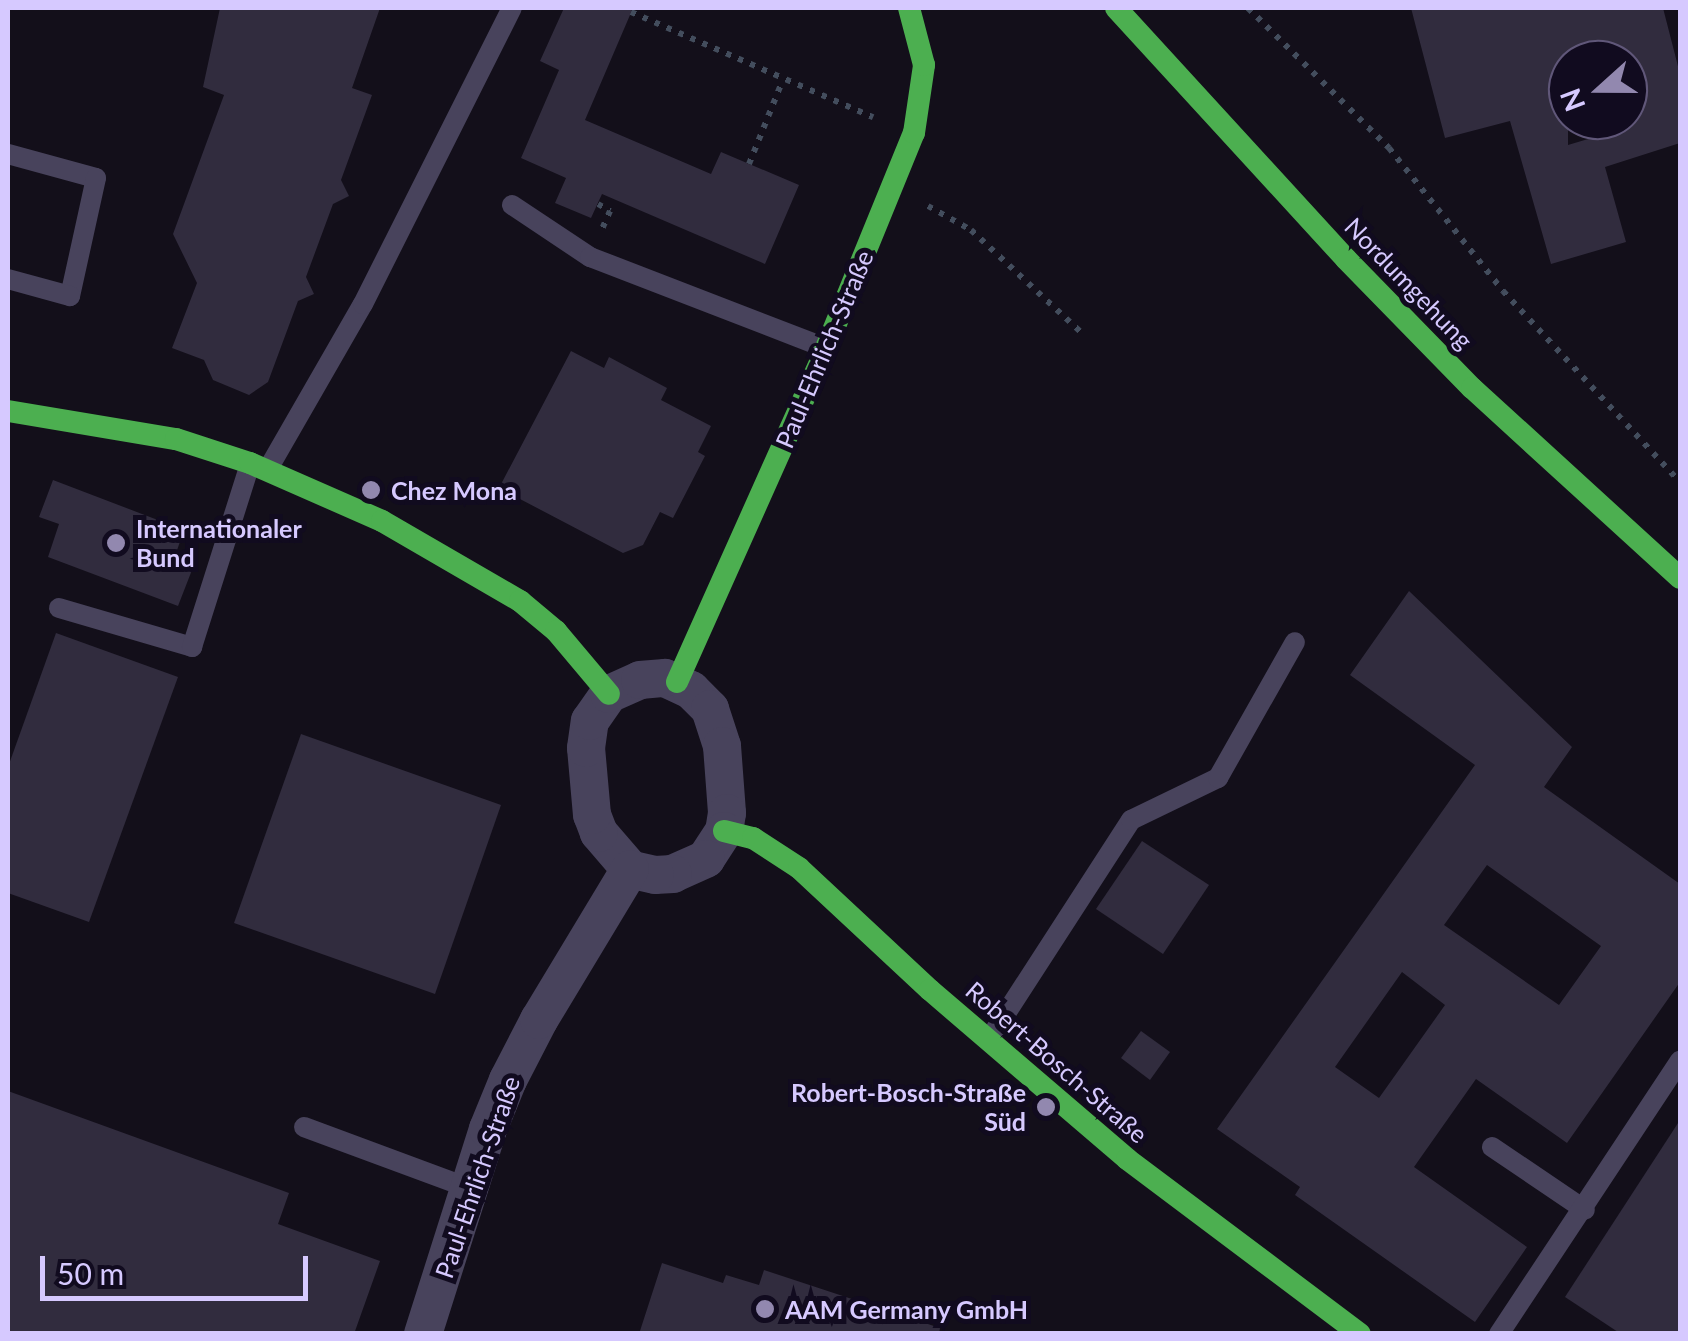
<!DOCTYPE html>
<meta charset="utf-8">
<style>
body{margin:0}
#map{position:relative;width:1688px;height:1341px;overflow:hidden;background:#130f1a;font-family:Lato,sans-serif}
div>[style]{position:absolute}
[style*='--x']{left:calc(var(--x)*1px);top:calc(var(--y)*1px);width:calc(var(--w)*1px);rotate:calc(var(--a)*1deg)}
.building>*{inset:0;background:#312c3e}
.path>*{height:6px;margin-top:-3px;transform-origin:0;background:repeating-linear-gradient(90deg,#434d5d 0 5px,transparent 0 13px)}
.lane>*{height:20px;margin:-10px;padding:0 10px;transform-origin:10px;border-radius:10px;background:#48435c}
.street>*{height:38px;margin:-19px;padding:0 19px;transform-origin:19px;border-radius:19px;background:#48435c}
.fast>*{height:22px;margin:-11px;padding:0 11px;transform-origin:11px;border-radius:11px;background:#4caf50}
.dots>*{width:28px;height:28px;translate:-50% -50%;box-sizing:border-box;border:5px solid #110b1f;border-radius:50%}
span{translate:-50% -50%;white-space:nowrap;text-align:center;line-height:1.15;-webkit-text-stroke:10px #110b1f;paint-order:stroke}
.street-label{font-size:25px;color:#d6c9ff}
.poi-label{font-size:25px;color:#d6c9ff;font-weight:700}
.left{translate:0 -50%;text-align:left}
.right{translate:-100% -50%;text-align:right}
.frame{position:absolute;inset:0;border:10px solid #d6c9ff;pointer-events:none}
.north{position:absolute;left:1548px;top:40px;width:100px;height:100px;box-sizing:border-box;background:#110b1f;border:2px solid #605779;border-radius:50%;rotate:249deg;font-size:28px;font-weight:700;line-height:40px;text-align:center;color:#d6c9ff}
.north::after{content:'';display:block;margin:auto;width:35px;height:45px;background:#9288af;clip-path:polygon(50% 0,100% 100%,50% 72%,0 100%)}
.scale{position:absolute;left:40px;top:1256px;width:268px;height:45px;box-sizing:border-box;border:5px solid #d6c9ff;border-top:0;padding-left:12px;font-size:30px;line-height:35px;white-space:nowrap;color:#d6c9ff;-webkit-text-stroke:8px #110b1f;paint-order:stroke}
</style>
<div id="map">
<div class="building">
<div style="clip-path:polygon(220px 8px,380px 8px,352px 88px,372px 95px,341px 180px,349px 196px,333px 204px,306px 277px,314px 294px,298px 301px,268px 382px,249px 395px,213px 380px,204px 360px,172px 348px,197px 283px,173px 234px,224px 95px,203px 87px)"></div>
<div style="clip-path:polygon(564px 8px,633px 8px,585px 120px,711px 174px,721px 152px,799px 185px,765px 264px,602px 194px,591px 218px,555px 203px,566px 178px,521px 158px,559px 70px,540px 61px)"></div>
<div style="clip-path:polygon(evenodd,1411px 8px,1663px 8px,1680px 74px,1680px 143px,1605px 167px,1626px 242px,1551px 264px,1510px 121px,1445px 138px,1411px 8px,1568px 60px,1628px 60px,1628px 127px,1568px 145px,1568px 60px)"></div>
<div style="clip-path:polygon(571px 351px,604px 368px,609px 357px,667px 388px,661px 400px,711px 426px,698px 452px,705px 456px,673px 518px,660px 512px,643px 545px,623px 553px,499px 488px)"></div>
<div style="clip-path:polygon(53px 480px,184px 530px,173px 562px,192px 570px,178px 606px,48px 557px,59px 524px,39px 517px)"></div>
<div style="clip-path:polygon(evenodd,1409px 591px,1572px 747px,1544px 787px,1680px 884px,1680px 982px,1567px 1143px,1476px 1079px,1414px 1167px,1527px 1247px,1475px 1322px,1295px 1195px,1300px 1187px,1217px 1129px,1475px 765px,1350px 675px,1409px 591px,1487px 865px,1601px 946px,1559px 1005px,1444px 925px,1487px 865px,1409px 591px,1402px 972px,1445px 1005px,1379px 1098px,1335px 1067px,1402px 972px)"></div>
<div style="clip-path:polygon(56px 633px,178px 677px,89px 922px,8px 893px,8px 767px)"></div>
<div style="clip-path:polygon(301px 734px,501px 805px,435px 994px,234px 923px)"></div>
<div style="clip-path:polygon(1142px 841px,1209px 885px,1163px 954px,1096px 909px)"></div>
<div style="clip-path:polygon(1141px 1031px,1170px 1052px,1150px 1080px,1121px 1058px)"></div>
<div style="clip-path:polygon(8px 1091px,289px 1193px,278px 1224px,380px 1261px,354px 1334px,8px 1334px)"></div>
<div style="clip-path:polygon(1680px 1120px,1680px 1334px,1621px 1334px,1565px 1297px)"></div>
<div style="clip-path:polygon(662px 1263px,723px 1283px,726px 1275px,759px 1285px,764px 1270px,940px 1328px,939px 1334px,639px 1334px)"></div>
</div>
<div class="path">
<div style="--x:1248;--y:8;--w:199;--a:44.8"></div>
<div style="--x:1389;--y:148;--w:183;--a:51.4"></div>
<div style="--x:1503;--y:291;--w:260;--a:47.2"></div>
<div style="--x:631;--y:12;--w:264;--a:23.5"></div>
<div style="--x:749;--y:164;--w:88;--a:-68.1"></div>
<div style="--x:598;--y:204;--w:14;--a:30"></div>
<div style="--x:610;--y:211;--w:24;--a:114"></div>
<div style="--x:928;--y:206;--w:49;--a:29.2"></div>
<div style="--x:971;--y:230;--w:154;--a:42.9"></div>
</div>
<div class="lane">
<div style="--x:8;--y:154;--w:91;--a:15.3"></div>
<div style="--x:96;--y:178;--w:121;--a:102.4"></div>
<div style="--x:70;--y:296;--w:64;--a:-164.7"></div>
<div style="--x:512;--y:205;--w:94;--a:33.7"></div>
<div style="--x:590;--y:257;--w:244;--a:21.1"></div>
<div style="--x:818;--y:345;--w:8;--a:50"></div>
<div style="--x:268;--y:469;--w:190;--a:-60.1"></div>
<div style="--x:363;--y:304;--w:331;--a:-63.3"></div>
<div style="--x:59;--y:608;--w:139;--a:16.3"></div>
<div style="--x:192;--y:647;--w:189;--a:-72.4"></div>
<div style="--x:990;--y:1038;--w:260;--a:-57.1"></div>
<div style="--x:1131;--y:820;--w:97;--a:-25.8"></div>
<div style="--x:1218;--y:778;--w:156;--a:-60.5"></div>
<div style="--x:304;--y:1127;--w:176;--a:20.3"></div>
<div style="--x:1492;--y:1147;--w:112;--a:34.1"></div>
<div style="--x:1499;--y:1334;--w:328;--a:-56.5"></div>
</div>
<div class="street">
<div style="--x:665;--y:678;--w:29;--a:25"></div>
<div style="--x:691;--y:690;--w:27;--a:45"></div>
<div style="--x:710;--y:709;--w:39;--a:72"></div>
<div style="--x:722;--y:746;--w:67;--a:85.7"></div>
<div style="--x:727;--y:813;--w:18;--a:99"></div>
<div style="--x:724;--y:831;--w:33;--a:123"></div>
<div style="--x:706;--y:859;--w:36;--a:156"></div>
<div style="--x:673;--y:874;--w:18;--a:177"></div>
<div style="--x:655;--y:875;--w:26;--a:-167"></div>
<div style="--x:630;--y:869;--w:48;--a:-130.7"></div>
<div style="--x:599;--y:833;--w:19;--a:-111"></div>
<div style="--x:592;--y:815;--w:67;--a:-95.1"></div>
<div style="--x:586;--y:748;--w:27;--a:-82"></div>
<div style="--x:590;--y:721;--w:33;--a:-55"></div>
<div style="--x:609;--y:694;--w:34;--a:-24"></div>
<div style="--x:640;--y:680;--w:25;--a:-5"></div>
<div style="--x:423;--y:1334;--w:215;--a:-72.4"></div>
<div style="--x:488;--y:1129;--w:53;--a:-67.8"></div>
<div style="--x:508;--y:1080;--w:68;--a:-62.7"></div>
<div style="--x:539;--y:1020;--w:176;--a:-58.9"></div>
</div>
<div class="fast">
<div style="--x:1116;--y:8;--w:340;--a:47.5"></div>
<div style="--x:1346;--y:259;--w:180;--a:45.7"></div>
<div style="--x:1472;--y:388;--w:282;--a:42.4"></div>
<div style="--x:8;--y:411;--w:170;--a:9.5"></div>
<div style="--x:176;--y:439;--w:78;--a:18"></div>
<div style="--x:250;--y:463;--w:144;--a:23.7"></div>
<div style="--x:382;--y:521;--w:160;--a:30.1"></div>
<div style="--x:520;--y:601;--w:47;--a:39.8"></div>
<div style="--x:556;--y:631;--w:82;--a:49.9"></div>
<div style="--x:677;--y:682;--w:360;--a:-65.9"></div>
<div style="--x:824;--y:353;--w:238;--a:-67.8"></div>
<div style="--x:914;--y:133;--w:69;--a:-81.6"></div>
<div style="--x:924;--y:65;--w:59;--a:-104.7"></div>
<div style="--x:724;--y:831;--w:30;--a:14"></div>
<div style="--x:753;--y:838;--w:55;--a:33.1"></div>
<div style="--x:799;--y:868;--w:179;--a:43"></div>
<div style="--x:930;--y:990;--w:260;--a:40.6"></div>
<div style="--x:1127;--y:1159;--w:291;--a:36.9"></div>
</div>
<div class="dots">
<div style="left:371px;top:490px;background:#9288af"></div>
<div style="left:116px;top:543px;background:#9288af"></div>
<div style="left:1046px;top:1107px;background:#9288af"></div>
<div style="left:765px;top:1309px;background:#9288af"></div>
</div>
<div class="street-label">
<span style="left:1409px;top:283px;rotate:46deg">Nordumgehung</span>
<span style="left:824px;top:349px;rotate:-67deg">Paul-Ehrlich-Straße</span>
<span style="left:1057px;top:1062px;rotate:41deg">Robert-Bosch-Straße</span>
<span style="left:477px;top:1177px;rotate:-71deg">Paul-Ehrlich-Straße</span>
</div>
<div class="poi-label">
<span class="left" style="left:391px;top:490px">Chez Mona</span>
<span class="left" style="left:136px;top:543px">Internationaler<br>Bund</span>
<span class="right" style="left:1026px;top:1107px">Robert-Bosch-Straße<br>Süd</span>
<span class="left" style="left:785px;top:1309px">AAM Germany GmbH</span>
</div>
<div class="frame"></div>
<div class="north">N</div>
<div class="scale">50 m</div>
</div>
